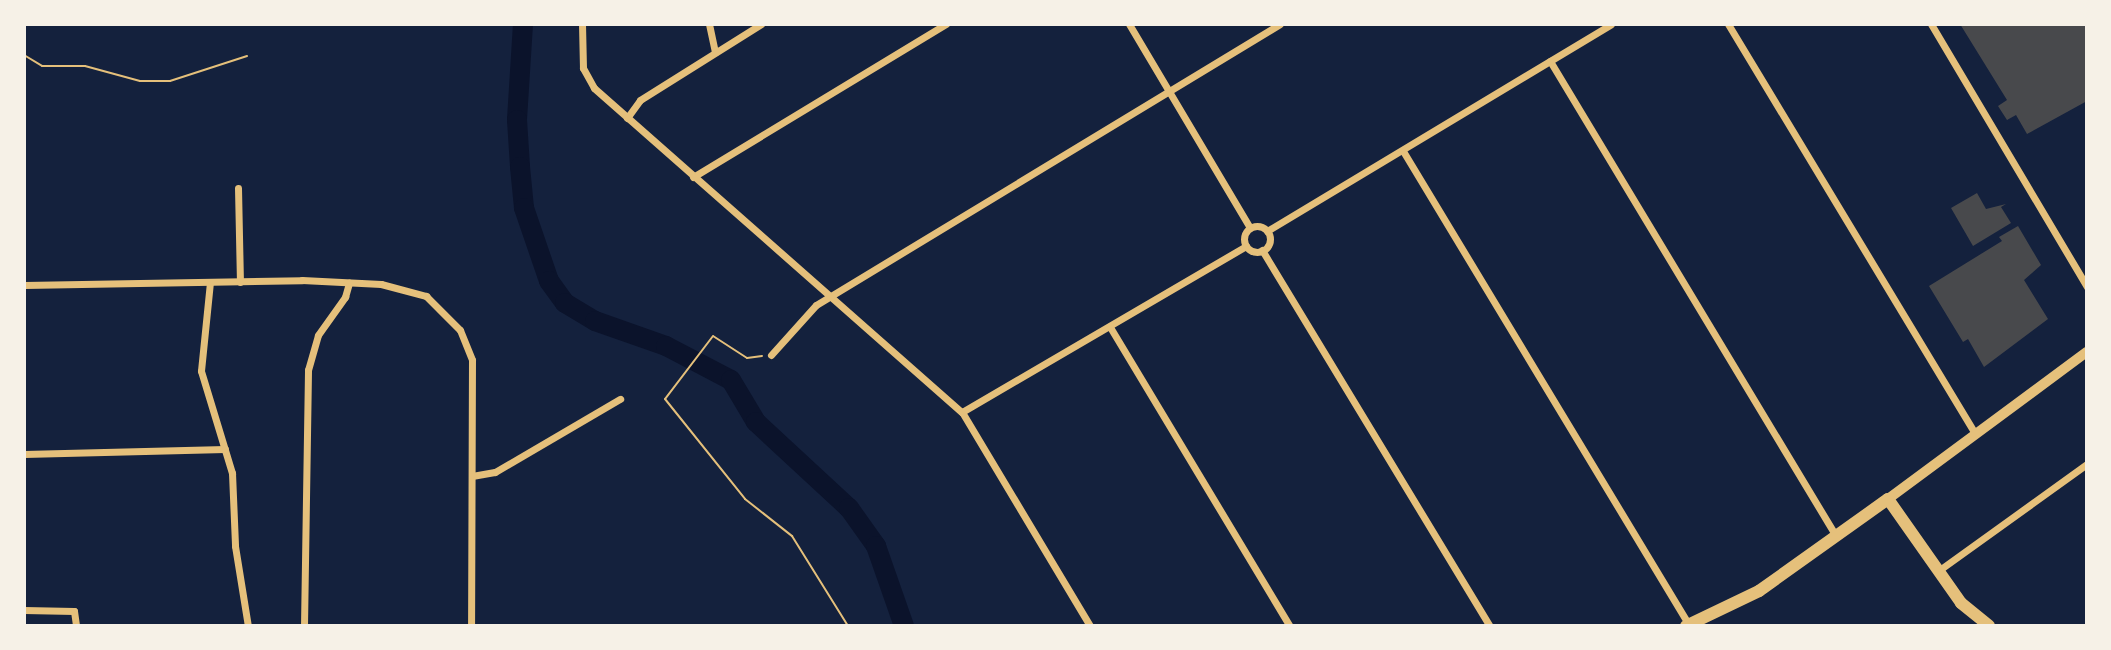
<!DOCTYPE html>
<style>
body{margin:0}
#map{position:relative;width:2111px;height:650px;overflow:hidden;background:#14213d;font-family:"Fira Sans Condensed",sans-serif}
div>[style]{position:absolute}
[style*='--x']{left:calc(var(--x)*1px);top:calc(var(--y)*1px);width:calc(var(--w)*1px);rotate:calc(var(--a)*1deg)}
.river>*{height:20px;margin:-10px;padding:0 10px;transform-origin:10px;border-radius:10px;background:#0b132b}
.building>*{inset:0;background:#48494c}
.path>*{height:2px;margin:-1px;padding:0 1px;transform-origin:1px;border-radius:1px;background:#e5c07b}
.minor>*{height:7px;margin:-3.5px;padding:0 3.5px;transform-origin:3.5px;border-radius:3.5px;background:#e5c07b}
.minor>.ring{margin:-3.5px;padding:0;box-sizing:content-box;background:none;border:7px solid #e5c07b;border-radius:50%}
.secondary>*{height:10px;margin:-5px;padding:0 5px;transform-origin:5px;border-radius:5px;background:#e5c07b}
.trunk>*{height:12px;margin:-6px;padding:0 6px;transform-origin:6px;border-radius:6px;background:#e5c07b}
span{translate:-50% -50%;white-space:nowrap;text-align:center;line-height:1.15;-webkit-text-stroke:6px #f6f1e7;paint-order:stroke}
.frame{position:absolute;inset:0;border:26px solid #f6f1e7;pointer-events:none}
</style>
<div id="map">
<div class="river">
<div style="--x:523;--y:24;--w:96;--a:93.6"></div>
<div style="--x:517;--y:120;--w:47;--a:86.3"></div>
<div style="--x:520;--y:167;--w:41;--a:84.4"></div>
<div style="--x:524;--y:208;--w:77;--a:71.1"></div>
<div style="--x:549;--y:281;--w:27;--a:54"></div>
<div style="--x:565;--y:303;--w:35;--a:31"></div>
<div style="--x:595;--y:321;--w:75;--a:19.4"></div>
<div style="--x:666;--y:346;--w:73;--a:27.6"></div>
<div style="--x:731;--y:380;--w:49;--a:59.2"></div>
<div style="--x:756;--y:422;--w:127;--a:42.8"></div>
<div style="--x:849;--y:508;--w:47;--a:54.6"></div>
<div style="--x:876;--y:546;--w:85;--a:70.7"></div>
</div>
<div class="building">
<div style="clip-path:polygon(1960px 24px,2087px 24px,2087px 101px,2027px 134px,2016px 115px,2007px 120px,1998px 106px,2007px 100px)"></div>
<div style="clip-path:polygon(1977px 193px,1986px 209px,2006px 204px,2001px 207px,2011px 223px,1973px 246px,1951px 208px)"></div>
<div style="clip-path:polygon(2018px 226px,2041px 265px,2024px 280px,2048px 319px,1984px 367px,1968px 339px,1963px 342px,1929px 286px,2002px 241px,1999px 237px)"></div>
</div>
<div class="path">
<div style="--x:24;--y:55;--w:21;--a:31"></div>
<div style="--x:42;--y:66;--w:43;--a:0"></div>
<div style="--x:85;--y:66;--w:57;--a:15.3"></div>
<div style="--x:140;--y:81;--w:30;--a:0"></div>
<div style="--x:170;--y:81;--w:81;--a:-18"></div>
<div style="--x:762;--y:356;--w:15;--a:172"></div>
<div style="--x:747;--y:358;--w:40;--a:-147.1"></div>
<div style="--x:713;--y:336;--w:79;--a:127.3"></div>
<div style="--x:665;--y:399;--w:128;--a:51.3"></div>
<div style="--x:745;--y:499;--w:60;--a:38.2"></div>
<div style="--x:792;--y:536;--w:106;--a:58.1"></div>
</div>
<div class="minor">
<div style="--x:582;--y:24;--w:44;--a:88.7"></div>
<div style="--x:583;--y:68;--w:23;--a:61"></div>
<div style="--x:594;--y:88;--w:490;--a:41.4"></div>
<div style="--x:962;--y:412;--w:249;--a:59.1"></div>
<div style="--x:709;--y:24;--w:29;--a:78"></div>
<div style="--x:1129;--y:24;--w:237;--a:59.3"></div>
<div style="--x:1728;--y:24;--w:479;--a:58.9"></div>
<div style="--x:1931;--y:24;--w:306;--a:59.3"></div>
<div style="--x:1550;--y:61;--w:554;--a:58.95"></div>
<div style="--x:627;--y:118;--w:22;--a:-54"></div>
<div style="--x:640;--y:100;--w:143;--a:-32.1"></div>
<div style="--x:1403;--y:151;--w:554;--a:58.89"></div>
<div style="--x:693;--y:177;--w:296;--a:-31.2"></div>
<div style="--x:238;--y:188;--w:94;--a:88.8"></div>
<div class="ring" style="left:1244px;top:226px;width:19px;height:19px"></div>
<div style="--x:1267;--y:231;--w:401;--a:-31"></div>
<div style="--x:1262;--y:250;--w:440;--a:58.8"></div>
<div style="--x:210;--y:282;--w:89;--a:95.8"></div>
<div style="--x:201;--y:371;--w:107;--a:73.1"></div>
<div style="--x:232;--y:473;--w:73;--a:87.6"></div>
<div style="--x:235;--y:546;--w:81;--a:80.8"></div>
<div style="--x:24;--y:285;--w:278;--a:-1"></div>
<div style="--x:302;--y:280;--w:79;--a:2.9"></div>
<div style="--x:381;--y:284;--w:47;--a:14.9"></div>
<div style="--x:426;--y:296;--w:48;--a:45"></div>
<div style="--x:460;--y:330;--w:32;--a:68"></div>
<div style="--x:472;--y:360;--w:266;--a:90.2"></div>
<div style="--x:1110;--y:327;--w:349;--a:59"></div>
<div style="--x:771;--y:355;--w:67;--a:-48"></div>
<div style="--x:816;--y:305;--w:542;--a:-31.2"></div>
<div style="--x:962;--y:412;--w:329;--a:-30.3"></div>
<div style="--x:24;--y:454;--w:201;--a:-1.4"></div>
<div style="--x:472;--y:476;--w:23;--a:-10"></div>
<div style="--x:495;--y:472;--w:145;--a:-30.3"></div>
<div style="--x:1938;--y:571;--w:183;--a:-35.7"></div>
<div style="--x:24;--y:610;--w:50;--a:1.1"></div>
<div style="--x:74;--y:611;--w:15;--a:82"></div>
<div style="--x:304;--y:626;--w:256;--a:-89.1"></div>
<div style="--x:308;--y:370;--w:36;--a:-74"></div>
<div style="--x:318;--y:335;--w:47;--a:-54.6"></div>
<div style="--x:345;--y:297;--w:15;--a:-74"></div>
</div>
<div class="secondary">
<div style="--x:1888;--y:499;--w:247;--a:-36.5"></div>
</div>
<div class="trunk">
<div style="--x:1686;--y:626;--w:81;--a:-25.6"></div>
<div style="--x:1759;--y:591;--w:158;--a:-35.5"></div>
<div style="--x:1888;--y:499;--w:127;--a:54.9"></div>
<div style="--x:1961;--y:603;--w:36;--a:39"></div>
</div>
<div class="frame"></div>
</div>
